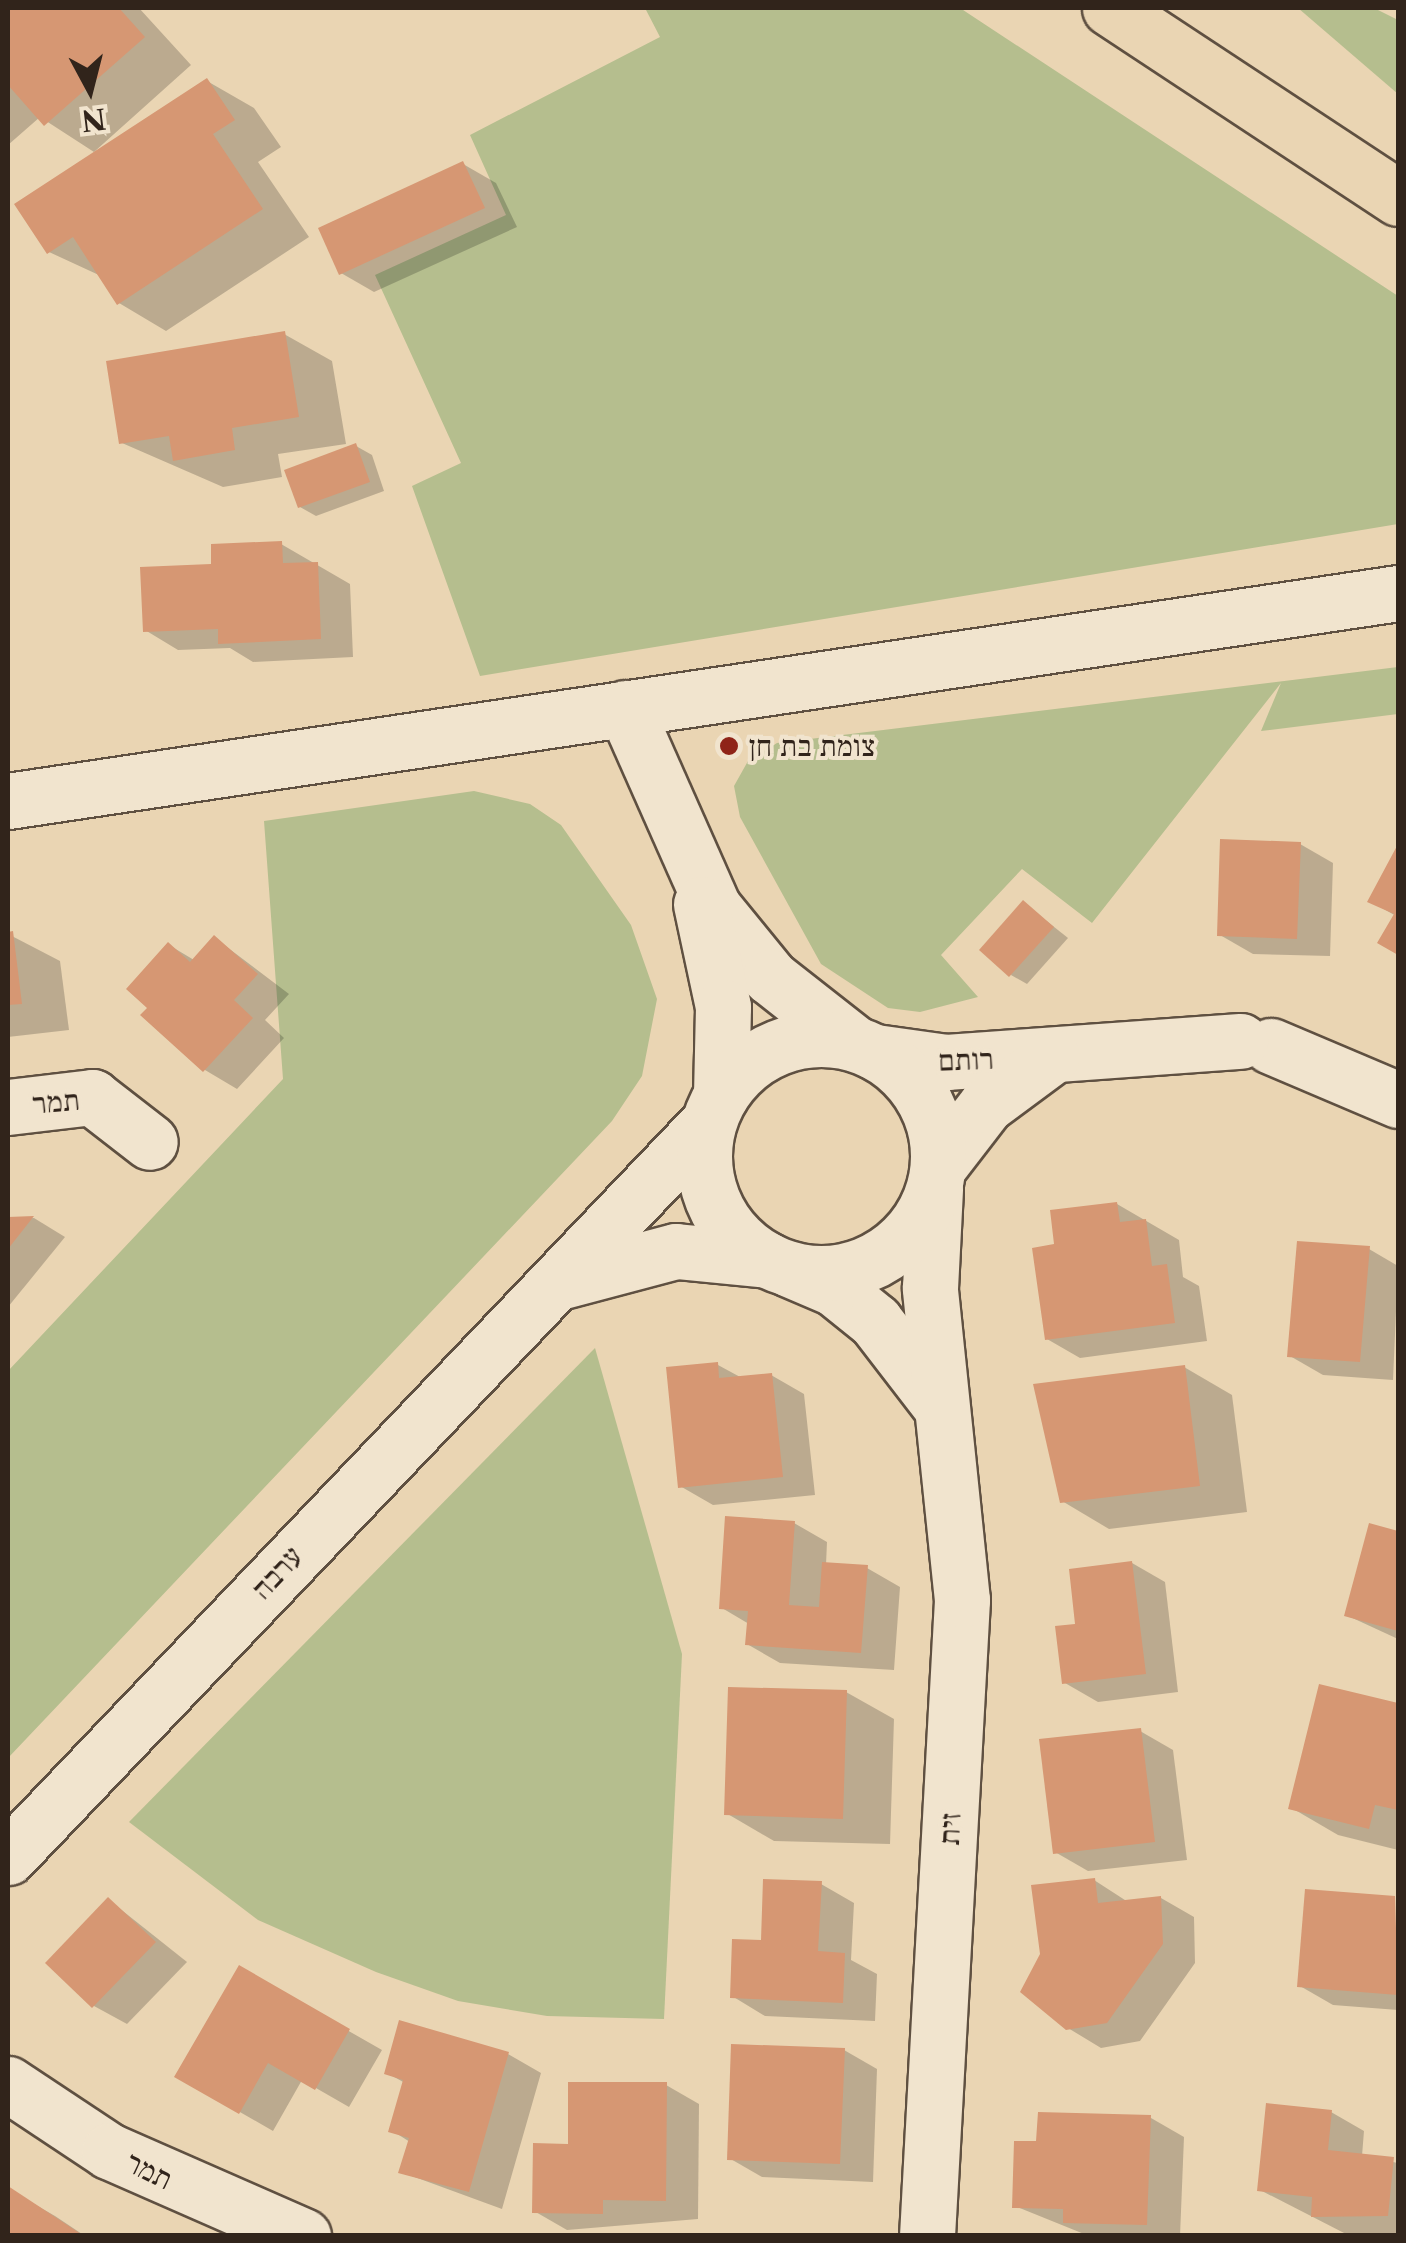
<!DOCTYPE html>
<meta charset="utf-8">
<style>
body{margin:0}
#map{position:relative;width:1406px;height:2243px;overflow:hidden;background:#ead5b3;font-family:"Libre Caslon Text","Frank Ruhl Libre",serif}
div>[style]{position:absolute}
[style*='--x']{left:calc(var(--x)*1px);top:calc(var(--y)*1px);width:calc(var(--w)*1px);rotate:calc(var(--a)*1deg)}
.green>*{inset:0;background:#b5be8e}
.shadow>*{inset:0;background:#0003}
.building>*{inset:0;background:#d69773}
.roads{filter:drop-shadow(2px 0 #5f5041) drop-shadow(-2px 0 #5f5041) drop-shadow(0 2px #5f5041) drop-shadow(0 -2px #5f5041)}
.street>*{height:55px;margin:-27.5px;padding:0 27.5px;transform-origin:27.5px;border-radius:27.5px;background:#f1e4ce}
.secondary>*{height:55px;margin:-27.5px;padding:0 27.5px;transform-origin:27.5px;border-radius:27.5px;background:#f1e4ce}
.secondary>.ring{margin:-27.5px;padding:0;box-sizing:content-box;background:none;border:55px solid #f1e4ce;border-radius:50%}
.highway>*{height:55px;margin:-27.5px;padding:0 27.5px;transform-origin:27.5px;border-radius:27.5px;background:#ead5b3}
.dots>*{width:28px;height:28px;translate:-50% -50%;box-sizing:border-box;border:5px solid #f1e4ce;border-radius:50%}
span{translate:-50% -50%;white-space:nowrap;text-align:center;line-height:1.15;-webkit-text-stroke:8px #f1e4ce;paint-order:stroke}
.poi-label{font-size:30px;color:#31241b}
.left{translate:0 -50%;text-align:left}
.street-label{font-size:30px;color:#31241b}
.frame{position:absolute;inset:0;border:10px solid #31241b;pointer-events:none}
.north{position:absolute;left:40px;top:40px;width:100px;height:100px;-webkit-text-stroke:8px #f1e4ce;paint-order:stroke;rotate:173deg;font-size:28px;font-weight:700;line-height:40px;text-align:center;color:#31241b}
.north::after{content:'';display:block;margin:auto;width:35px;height:45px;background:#31241b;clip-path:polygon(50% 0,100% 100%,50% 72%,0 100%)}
</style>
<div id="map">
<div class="green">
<div style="clip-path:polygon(645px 8px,960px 8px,1398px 296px,1398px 524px,480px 676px,412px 486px,461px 463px,375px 275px,506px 215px,470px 135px,660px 37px)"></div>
<div style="clip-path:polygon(1298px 8px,1374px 8px,1398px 20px,1398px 94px)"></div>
<div style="clip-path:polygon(1398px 667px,1398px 714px,1261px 731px,1281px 683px,1092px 923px,1022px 869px,941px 955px,978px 997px,920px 1012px,888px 1008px,821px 964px,740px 817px,734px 786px,748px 761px,777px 743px)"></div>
<div style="clip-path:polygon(474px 791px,530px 804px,561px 825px,631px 925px,657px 999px,642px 1076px,612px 1121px,8px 1758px,8px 1371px,283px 1079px,264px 821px)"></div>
<div style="clip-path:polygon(595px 1348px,682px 1654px,664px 2019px,547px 2016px,458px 2001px,376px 1972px,258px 1920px,129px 1822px)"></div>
</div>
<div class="shadow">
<div style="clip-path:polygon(8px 8px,139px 8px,191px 65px,94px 152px,40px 117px,8px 145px)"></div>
<div style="clip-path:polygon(207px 81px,254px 108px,281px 147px,258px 162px,309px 237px,166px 331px,119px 303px,101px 276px,49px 252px)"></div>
<div style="clip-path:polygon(463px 164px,496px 183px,517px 227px,374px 292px,341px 273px)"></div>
<div style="clip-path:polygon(284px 334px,332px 361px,346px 444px,278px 454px,282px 477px,223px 487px,122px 443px)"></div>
<div style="clip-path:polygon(356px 446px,372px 455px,384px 491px,316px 516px,300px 507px)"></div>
<div style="clip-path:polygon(281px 544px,350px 584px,353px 657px,253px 662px,230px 648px,178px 650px,145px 630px,214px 567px)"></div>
<div style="clip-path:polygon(1300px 844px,1333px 863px,1330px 956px,1253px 954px,1220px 935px)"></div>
<div style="clip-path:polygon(1398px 849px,1398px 953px,1381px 942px,1396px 916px,1370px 901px)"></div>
<div style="clip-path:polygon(1024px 903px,1068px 938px,1027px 984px,1011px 975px)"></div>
<div style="clip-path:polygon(8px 934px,60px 961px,69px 1030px,8px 1037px)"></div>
<div style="clip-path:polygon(215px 938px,289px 994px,265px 1020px,284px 1038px,237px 1089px,205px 1070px,150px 1007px,169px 945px,194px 960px)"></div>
<div style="clip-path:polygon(1117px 1204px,1179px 1240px,1183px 1277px,1199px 1286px,1207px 1341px,1080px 1358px,1047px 1339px,1057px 1246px)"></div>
<div style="clip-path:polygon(34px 1218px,65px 1237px,8px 1307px,8px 1219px)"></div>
<div style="clip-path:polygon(1369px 1249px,1398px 1266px,1393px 1380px,1323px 1375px,1290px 1356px)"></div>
<div style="clip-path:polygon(718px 1365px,742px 1378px,771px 1375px,804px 1394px,815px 1495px,713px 1505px,680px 1486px)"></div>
<div style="clip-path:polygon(1184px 1367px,1232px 1395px,1247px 1512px,1109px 1529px,1062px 1501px)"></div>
<div style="clip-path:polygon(794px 1523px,827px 1542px,826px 1565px,867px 1568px,900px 1587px,894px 1670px,780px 1663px,747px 1644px,749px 1624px,722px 1608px)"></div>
<div style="clip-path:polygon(1371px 1526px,1398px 1534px,1398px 1639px,1346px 1615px)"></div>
<div style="clip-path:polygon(1132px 1563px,1165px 1582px,1178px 1692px,1098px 1702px,1065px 1683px,1078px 1626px)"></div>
<div style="clip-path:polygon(1321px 1687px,1398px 1706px,1398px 1850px,1338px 1835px,1290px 1807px)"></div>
<div style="clip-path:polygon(846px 1692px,894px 1719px,890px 1844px,774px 1841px,726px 1813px)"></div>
<div style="clip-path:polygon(1140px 1731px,1173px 1750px,1187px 1860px,1088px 1871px,1055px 1852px)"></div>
<div style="clip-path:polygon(1094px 1880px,1128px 1902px,1161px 1898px,1194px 1917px,1195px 1963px,1140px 2041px,1101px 2048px,1068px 2028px)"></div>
<div style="clip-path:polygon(821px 1884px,854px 1903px,851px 1960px,877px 1974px,875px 2021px,765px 2016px,732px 1996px,764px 1942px)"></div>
<div style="clip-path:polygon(1394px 1898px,1398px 2010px,1333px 2005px,1300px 1986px)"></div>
<div style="clip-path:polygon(109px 1900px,187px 1962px,127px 2024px,94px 2006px)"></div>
<div style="clip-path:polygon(240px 1969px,382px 2050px,349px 2107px,302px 2080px,273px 2131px,177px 2076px)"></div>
<div style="clip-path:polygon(844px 2050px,877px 2069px,873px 2182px,762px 2177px,729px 2158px)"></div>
<div style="clip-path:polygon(508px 2054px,541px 2073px,502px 2209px,401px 2172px,410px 2142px,391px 2130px,405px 2083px,387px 2073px)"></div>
<div style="clip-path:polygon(666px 2085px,699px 2104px,698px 2219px,567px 2230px,534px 2211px,570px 2146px)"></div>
<div style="clip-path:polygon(1331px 2112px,1364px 2131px,1362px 2156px,1398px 2163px,1398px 2234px,1346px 2234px,1260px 2190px)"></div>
<div style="clip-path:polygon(1151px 2118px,1184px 2137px,1180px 2236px,1089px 2236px,1015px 2206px,1039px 2144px)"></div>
<div style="clip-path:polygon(8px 2189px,55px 2216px,85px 2236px,8px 2236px)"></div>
</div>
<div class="building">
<div style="clip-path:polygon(8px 8px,119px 8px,145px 37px,44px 126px,8px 85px)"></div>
<div style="clip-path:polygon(207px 78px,235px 120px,213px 134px,263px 209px,117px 305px,73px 237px,47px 254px,14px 204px)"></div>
<div style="clip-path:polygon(463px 161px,485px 208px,339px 275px,318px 228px)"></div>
<div style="clip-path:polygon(285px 331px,299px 417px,232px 428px,235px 450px,173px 461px,169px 436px,119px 444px,106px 361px)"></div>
<div style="clip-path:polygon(356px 443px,370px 482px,298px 508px,284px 470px)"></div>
<div style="clip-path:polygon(282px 541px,283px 563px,318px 562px,321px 639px,218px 644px,218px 629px,143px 632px,140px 567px,211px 564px,211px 544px)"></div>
<div style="clip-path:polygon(1220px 839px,1301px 842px,1297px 939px,1217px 936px)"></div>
<div style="clip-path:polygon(1398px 844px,1398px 955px,1377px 943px,1394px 914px,1367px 902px)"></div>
<div style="clip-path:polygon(1023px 900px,1054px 927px,1009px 977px,979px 950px)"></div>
<div style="clip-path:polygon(13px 931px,22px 1004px,8px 1005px,8px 932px)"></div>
<div style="clip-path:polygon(214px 935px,258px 974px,234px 1000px,253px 1018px,203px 1072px,140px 1015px,147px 1008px,126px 989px,168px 942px,190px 962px)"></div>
<div style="clip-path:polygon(1117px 1202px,1120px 1222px,1146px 1219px,1152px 1266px,1167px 1264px,1175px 1323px,1045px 1340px,1032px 1248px,1054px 1244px,1050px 1210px)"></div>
<div style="clip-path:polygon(34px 1216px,8px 1249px,8px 1217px)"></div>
<div style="clip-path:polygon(1297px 1241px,1370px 1246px,1360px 1362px,1287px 1357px)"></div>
<div style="clip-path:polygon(718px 1362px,719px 1378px,772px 1373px,783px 1477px,678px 1488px,666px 1367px)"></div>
<div style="clip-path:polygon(1185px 1365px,1200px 1486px,1060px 1503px,1033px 1384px)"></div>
<div style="clip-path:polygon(725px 1516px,795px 1521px,789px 1605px,819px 1607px,822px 1562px,868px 1565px,861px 1653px,745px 1645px,748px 1611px,719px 1609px)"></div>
<div style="clip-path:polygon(1369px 1523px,1398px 1531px,1398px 1631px,1344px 1616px)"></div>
<div style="clip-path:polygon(1132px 1561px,1146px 1674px,1062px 1684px,1055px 1626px,1075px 1624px,1069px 1569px)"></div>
<div style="clip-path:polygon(1319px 1684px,1398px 1703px,1398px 1810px,1375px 1805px,1369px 1829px,1288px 1809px)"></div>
<div style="clip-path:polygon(728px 1687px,847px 1690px,843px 1819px,724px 1815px)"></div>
<div style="clip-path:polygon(1141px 1728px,1155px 1842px,1053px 1854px,1039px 1739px)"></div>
<div style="clip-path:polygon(1095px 1878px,1098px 1903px,1161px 1896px,1163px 1944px,1107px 2023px,1066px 2030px,1020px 1992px,1040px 1954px,1031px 1885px)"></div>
<div style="clip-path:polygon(763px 1879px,822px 1881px,818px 1951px,845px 1953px,843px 2003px,730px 1998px,732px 1939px,761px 1940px)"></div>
<div style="clip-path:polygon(1305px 1889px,1395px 1896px,1398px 1995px,1297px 1987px)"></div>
<div style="clip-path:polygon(108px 1897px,156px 1942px,92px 2008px,45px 1963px)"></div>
<div style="clip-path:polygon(239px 1965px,350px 2029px,315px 2090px,268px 2063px,239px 2114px,174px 2077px)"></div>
<div style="clip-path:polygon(399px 2020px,509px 2052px,469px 2192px,398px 2173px,409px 2138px,388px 2132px,403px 2080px,384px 2074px)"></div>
<div style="clip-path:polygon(731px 2044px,845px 2048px,840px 2164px,727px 2160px)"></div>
<div style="clip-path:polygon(568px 2082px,667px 2082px,666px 2201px,603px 2200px,603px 2214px,532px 2213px,533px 2143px,568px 2144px)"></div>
<div style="clip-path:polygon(1266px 2103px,1332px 2110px,1328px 2150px,1394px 2157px,1388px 2216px,1311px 2217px,1312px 2197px,1257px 2191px)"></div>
<div style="clip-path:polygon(1038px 2112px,1151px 2115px,1147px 2225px,1063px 2223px,1063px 2209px,1012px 2208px,1014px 2141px,1036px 2141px)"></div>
<div style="clip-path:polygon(8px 2186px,84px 2236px,8px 2236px)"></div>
</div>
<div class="roads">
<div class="street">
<div style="--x:1271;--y:1046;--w:138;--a:23"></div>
<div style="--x:875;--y:1052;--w:72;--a:8"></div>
<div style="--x:946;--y:1062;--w:295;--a:-4.1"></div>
<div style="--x:8;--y:1107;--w:85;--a:-6.8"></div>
<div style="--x:92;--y:1097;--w:73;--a:37.8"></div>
<div style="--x:939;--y:1166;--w:77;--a:-52.4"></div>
<div style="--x:986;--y:1105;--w:82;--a:-36.6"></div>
<div style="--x:789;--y:1269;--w:49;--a:22.9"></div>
<div style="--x:834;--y:1288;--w:53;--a:38.8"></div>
<div style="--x:875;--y:1321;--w:105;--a:52.4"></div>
<div style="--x:563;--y:1281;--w:117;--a:-14.9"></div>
<div style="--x:676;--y:1251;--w:92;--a:5.6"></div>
<div style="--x:8;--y:1857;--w:1014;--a:-46.36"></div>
<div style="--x:8;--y:2084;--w:121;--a:33.6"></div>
<div style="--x:109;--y:2151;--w:212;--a:23.7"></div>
<div style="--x:927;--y:2236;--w:637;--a:-86.85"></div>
<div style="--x:962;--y:1600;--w:314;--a:-95.9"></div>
<div style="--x:930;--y:1288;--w:100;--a:-87.1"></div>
</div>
<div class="secondary">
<div style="--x:625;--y:708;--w:218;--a:66.1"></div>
<div style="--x:713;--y:907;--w:90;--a:50.8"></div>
<div style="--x:770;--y:977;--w:107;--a:38.2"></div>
<div style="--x:8;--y:801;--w:1405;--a:-8.51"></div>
<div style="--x:701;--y:904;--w:105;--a:77.9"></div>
<div style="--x:723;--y:1007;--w:88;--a:91.3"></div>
<div class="ring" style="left:704px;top:1039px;width:179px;height:179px"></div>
</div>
<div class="highway">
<div style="--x:1110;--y:8;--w:345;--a:33.4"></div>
</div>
</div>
<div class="dots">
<div style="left:729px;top:746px;background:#8f2418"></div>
</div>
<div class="poi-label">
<span class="left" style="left:749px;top:746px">צומת בת חן</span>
</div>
<div class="street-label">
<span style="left:966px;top:1060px;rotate:-2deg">רותם</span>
<span style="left:56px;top:1102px;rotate:-5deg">תמר</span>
<span style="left:277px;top:1573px;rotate:-47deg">ערבה</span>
<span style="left:950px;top:1829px;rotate:-87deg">זית</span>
<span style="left:149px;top:2171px;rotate:26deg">תמר</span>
</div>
<div class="frame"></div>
<div class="north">N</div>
</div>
